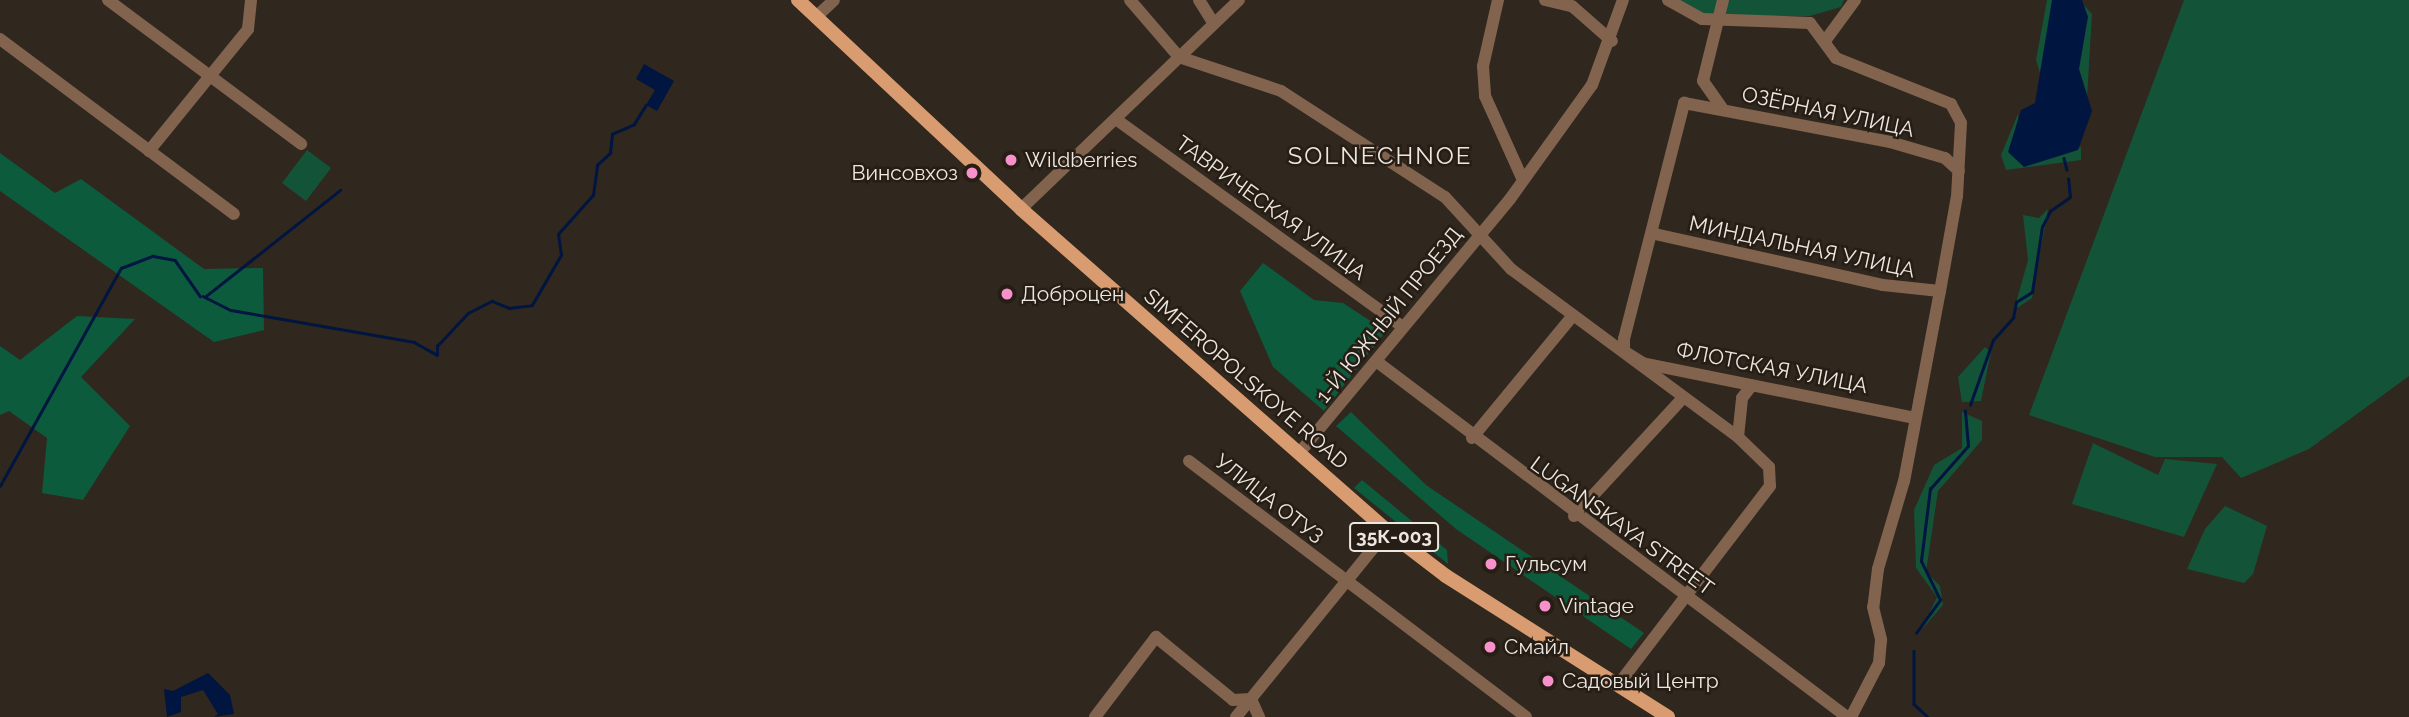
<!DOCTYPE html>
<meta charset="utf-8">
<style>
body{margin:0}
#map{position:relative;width:2409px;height:717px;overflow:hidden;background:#30271e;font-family:Raleway,sans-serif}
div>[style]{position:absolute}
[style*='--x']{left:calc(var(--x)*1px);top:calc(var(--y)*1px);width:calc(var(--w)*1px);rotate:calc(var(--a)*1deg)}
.green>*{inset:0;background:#135439}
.forest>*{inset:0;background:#0c5b3d}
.water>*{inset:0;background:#001540}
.stream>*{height:2.5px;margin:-1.25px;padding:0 1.25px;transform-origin:1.25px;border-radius:1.25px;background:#001540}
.minor>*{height:12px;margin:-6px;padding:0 6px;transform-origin:6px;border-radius:6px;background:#81634e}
.major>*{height:14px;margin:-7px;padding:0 7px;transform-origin:7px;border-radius:7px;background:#d99c71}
.dots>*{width:19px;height:19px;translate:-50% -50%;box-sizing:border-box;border:4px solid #261d14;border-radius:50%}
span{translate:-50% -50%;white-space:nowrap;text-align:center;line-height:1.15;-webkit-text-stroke:5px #261d14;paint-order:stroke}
.shield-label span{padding:2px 5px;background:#261d14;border:2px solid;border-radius:5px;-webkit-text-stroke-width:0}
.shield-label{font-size:19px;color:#ede7e1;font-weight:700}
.street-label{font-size:21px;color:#ede7e1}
.poi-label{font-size:21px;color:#ede7e1}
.left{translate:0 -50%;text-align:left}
.right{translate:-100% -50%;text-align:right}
.quarter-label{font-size:24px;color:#ede7e1;letter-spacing:2px}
</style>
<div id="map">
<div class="green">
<div style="clip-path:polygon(1676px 0,1844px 0,1841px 7px,1810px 16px,1712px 17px)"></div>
<div style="clip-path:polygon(2047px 0,2060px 0,2040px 73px,2036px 60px)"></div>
<div style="clip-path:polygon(2079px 0,2092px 14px,2087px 98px,2076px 73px)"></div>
<div style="clip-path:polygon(2184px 0,2409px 0,2409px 376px,2309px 449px,2241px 478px,2222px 457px,2155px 457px,2029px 415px)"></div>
<div style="clip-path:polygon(2018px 114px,2023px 166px,2081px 147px,2081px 160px,2006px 170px,2001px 155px)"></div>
<div style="clip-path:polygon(307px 150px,331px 168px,306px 201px,282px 183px)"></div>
<div style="clip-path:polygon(2048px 209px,2032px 298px,2014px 310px,2028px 260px,2023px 215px,2039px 218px)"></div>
<div style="clip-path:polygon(1985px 347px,1991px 352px,1981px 401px,1962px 402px,1958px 377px)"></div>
<div style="clip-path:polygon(1962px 412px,1982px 421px,1982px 440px,1938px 491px,1926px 572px,1940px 586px,1943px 605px,1922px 629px,1937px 597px,1916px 568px,1914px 510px,1934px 465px,1962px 448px)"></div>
<div style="clip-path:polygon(2093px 443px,2158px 475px,2165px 459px,2217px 464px,2184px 537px,2072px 504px)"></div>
<div style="clip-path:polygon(2225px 506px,2267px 526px,2253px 574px,2244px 583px,2187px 569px,2205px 529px)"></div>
</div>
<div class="forest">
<div style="clip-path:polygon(0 153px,55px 193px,81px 179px,204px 269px,263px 268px,264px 330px,214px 342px,0 191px)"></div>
<div style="clip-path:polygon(1263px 263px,1314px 300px,1343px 303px,1386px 331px,1324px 411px,1273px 367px,1240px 291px)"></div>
<div style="clip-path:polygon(77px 316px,135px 319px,81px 377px,130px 426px,83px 500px,42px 493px,47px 438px,9px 411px,0 415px,0 346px,20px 360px)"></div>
<div style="clip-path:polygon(1351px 412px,1426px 485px,1644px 633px,1631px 649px,1456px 529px,1336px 426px)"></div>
<div style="clip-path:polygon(1362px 480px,1447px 550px,1448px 564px,1354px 488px)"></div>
</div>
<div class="water">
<div style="clip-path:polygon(2052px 0,2082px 0,2088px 17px,2079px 69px,2092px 111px,2078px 150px,2024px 167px,2008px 152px,2021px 110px,2035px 103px)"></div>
<div style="clip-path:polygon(644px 64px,674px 81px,657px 111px,646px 105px,655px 90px,636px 79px)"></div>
<div style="clip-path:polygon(208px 673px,230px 695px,234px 714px,214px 717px,218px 714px,203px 690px,181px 697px,181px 712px,167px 717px,164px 689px,173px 691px)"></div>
</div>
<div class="stream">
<div style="--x:2064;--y:158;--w:12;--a:76"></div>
<div style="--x:203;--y:296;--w:31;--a:27"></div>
<div style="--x:231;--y:310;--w:186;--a:9.9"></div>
<div style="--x:414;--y:342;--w:26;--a:29"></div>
<div style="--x:437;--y:355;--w:9;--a:-90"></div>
<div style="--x:437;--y:346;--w:45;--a:-46.8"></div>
<div style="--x:468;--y:313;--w:27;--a:-27"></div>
<div style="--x:492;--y:301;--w:18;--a:22"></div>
<div style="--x:509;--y:308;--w:23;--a:-7"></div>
<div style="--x:532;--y:305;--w:58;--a:-59.9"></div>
<div style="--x:561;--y:255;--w:21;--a:-98"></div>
<div style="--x:558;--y:234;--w:52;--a:-48.1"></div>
<div style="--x:593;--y:195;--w:30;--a:-82"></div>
<div style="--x:597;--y:165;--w:18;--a:-43"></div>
<div style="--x:610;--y:153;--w:19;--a:-84"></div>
<div style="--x:612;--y:134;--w:24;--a:-24"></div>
<div style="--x:634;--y:124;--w:22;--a:-58"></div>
<div style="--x:206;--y:296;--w:171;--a:-38.3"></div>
<div style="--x:1970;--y:405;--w:69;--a:-70.5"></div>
<div style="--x:1993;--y:340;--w:30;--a:-48"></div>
<div style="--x:2013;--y:318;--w:16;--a:-79"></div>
<div style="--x:2016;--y:302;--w:19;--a:-32"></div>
<div style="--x:2032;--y:292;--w:66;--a:-81.3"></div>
<div style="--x:2042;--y:227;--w:18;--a:-63"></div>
<div style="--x:2050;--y:211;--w:24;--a:-35"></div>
<div style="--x:2070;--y:197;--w:18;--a:-96"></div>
<div style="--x:0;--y:486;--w:249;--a:-61"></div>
<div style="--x:121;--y:268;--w:34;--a:-21"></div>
<div style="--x:153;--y:256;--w:22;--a:10"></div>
<div style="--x:175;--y:260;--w:44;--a:55.2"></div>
<div style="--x:1916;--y:633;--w:41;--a:-54"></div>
<div style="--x:1940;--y:600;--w:43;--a:-116"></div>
<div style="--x:1921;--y:561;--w:73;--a:-82.9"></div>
<div style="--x:1930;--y:489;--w:57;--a:-48.5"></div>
<div style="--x:1968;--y:446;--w:35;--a:-95"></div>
<div style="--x:1914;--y:651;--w:53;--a:90"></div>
<div style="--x:1914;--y:704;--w:19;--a:43"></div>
</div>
<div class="minor">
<div style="--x:108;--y:0;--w:241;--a:36.7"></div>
<div style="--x:1130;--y:0;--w:75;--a:49.3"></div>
<div style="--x:1179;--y:57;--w:108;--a:18.4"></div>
<div style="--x:1281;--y:91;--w:195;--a:32.9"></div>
<div style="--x:1445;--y:197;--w:98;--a:47.5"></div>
<div style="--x:1511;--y:269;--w:282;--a:36.5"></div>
<div style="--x:1738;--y:437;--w:43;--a:44.1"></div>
<div style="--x:1769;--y:467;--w:19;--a:87"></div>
<div style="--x:1770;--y:486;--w:250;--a:127.4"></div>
<div style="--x:1199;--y:0;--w:28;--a:58"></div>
<div style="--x:1498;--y:0;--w:68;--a:102.8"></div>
<div style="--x:1483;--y:66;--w:30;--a:86"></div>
<div style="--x:1485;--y:96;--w:90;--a:65.7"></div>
<div style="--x:1545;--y:0;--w:28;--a:13"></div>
<div style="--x:1572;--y:6;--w:53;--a:41.2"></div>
<div style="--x:1668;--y:0;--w:39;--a:29"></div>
<div style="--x:1702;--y:19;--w:108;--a:2.1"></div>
<div style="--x:1810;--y:23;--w:44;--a:53.4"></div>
<div style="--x:1836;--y:58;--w:124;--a:21.8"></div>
<div style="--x:1951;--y:104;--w:21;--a:62"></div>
<div style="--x:1961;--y:123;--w:73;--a:93.1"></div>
<div style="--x:1957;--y:196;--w:97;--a:100.1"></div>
<div style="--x:1940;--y:291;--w:193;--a:100.7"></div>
<div style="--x:1904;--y:481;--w:92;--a:106.5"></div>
<div style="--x:1878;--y:569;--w:38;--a:97"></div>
<div style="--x:1873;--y:607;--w:34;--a:76"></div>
<div style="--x:1881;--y:640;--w:23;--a:95"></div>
<div style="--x:1879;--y:663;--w:61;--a:117.4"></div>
<div style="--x:817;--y:16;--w:23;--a:-43"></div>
<div style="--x:0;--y:39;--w:292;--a:36.8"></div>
<div style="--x:1825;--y:41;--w:51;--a:-53.8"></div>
<div style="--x:1722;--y:108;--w:33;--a:-125"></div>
<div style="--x:1703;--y:81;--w:83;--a:-76.1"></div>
<div style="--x:1117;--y:120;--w:352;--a:35.9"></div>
<div style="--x:149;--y:151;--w:157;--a:-50.9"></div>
<div style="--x:248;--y:29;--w:29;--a:-84"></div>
<div style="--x:1021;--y:209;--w:302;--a:-43.8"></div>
<div style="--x:1655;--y:234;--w:234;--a:12.6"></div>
<div style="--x:1883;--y:285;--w:57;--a:6"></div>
<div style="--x:1376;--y:361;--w:590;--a:37.08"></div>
<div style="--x:1915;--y:418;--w:278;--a:-168.6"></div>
<div style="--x:1643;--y:363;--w:22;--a:-148"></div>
<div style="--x:1624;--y:351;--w:12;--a:-90"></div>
<div style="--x:1624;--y:339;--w:244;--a:-75.7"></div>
<div style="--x:1684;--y:103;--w:210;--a:10.7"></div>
<div style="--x:1890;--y:142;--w:57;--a:16.2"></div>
<div style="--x:1945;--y:158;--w:19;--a:43"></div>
<div style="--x:1738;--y:437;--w:39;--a:-84"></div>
<div style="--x:1742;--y:398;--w:16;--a:-52"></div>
<div style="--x:1472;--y:438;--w:156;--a:-50.5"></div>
<div style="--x:1300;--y:452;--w:329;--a:-50.3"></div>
<div style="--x:1510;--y:199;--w:140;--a:-54.3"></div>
<div style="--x:1592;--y:85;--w:90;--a:-70"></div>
<div style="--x:1189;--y:461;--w:423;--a:37.2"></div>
<div style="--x:1574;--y:516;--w:158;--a:-47.3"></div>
<div style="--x:1095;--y:717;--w:101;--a:-52.7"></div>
<div style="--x:1156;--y:637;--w:99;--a:39.3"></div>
<div style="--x:1233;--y:700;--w:18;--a:-3"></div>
<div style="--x:1251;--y:699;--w:20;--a:66"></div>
<div style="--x:1236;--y:717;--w:240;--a:-50.9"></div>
</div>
<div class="major">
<div style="--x:798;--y:0;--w:306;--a:43.1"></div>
<div style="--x:1021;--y:209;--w:487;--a:41.3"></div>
<div style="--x:1387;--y:531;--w:74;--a:37.3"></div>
<div style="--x:1446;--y:576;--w:263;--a:32.4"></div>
</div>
<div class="dots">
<div style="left:1011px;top:160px;background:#f890cc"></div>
<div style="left:972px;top:173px;background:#f890cc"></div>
<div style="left:1007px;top:294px;background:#f890cc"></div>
<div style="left:1491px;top:564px;background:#f890cc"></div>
<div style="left:1545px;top:606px;background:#f890cc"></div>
<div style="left:1490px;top:647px;background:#f890cc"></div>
<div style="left:1548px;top:681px;background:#f890cc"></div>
</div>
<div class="shield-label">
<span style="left:1394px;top:537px">35К-003</span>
</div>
<div class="street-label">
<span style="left:1828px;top:112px;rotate:12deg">ОЗЁРНАЯ УЛИЦА</span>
<span style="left:1271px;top:208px;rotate:36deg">ТАВРИЧЕСКАЯ УЛИЦА</span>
<span style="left:1802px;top:247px;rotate:12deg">МИНДАЛЬНАЯ УЛИЦА</span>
<span style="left:1389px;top:315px;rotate:-51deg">1-Й ЮЖНЫЙ ПРОЕЗД</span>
<span style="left:1772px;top:368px;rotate:11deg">ФЛОТСКАЯ УЛИЦА</span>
<span style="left:1246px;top:379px;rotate:41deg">SIMFEROPOLSKOYE ROAD</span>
<span style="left:1269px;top:499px;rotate:38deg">УЛИЦА ОТУЗ</span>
<span style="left:1622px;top:526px;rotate:36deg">LUGANSKAYA STREET</span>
</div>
<div class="poi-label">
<span class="left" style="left:1025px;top:160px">Wildberries</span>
<span class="right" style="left:958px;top:173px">Винсовхоз</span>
<span class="left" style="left:1021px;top:294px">Доброцен</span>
<span class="left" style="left:1505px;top:564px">Гульсум</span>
<span class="left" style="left:1559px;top:606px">Vintage</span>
<span class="left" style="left:1504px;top:647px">Смайл</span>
<span class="left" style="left:1562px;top:681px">Садовый Центр</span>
</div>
<div class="quarter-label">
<span style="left:1380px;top:156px">SOLNECHNOE</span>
</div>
</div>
